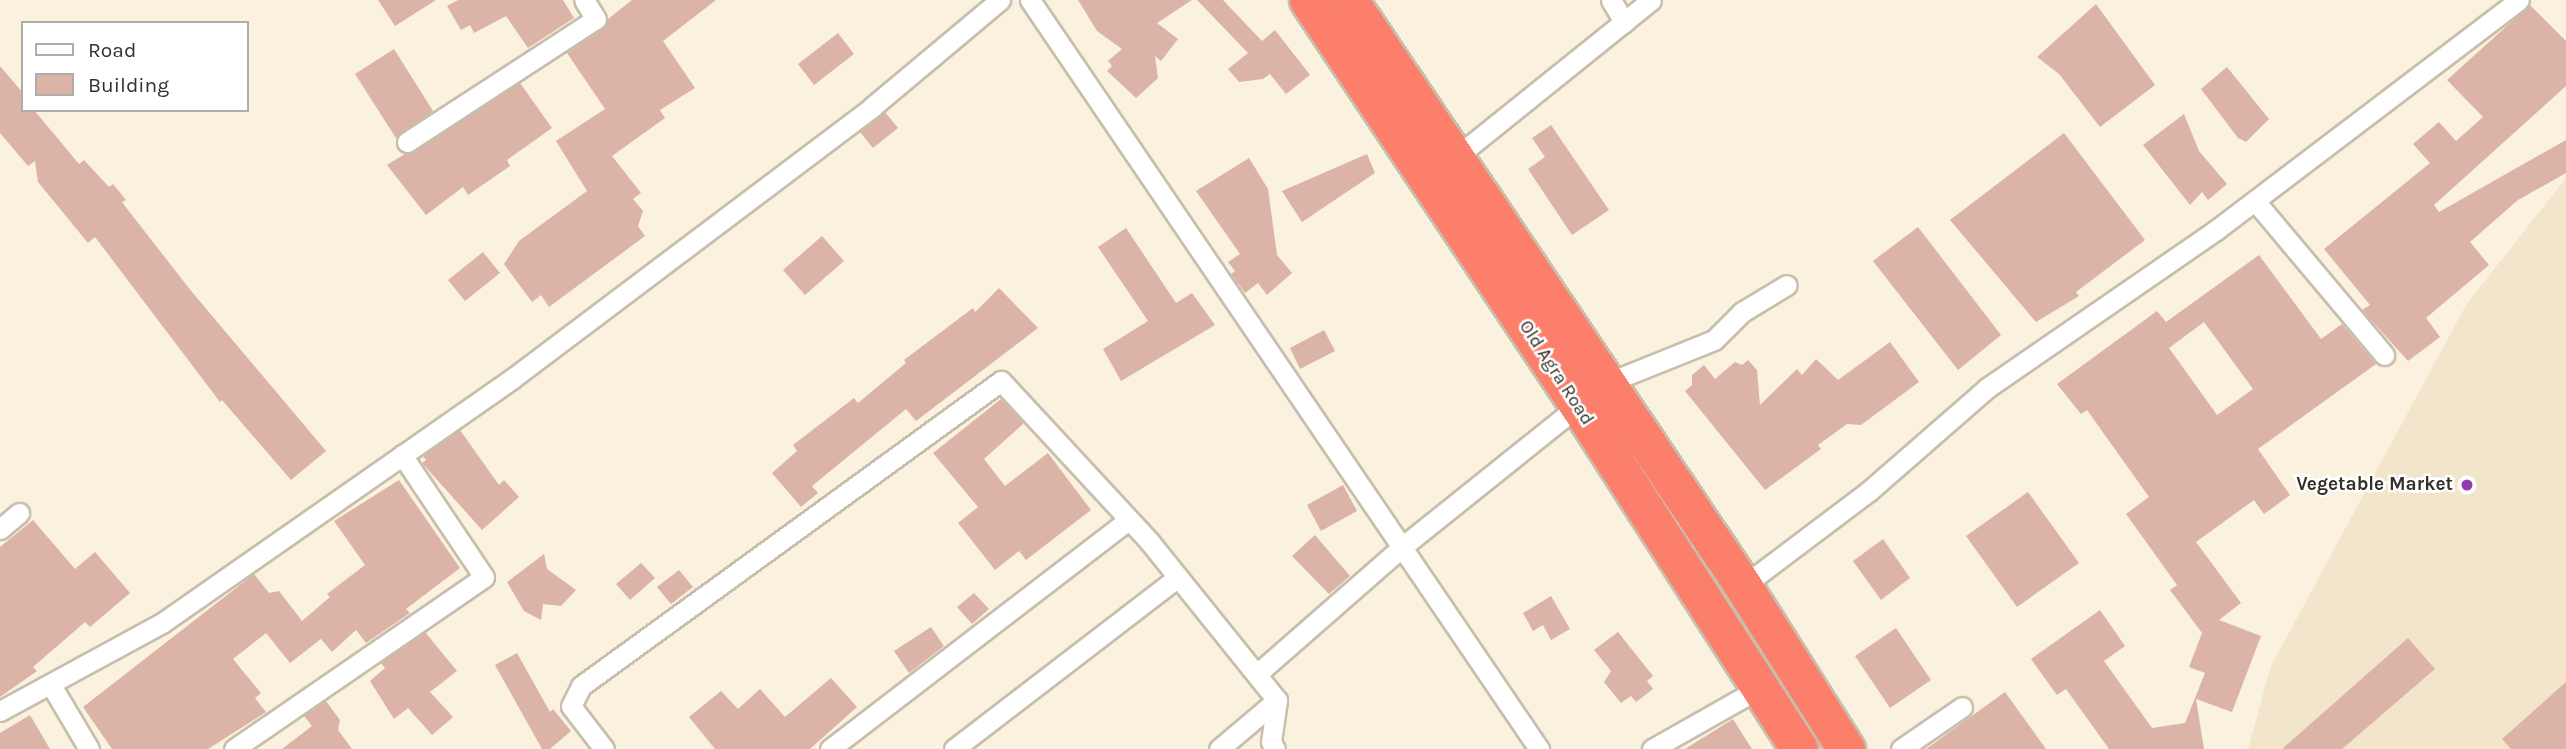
<!DOCTYPE html>
<style>
body{margin:0}
#map{position:relative;width:2566px;height:749px;overflow:hidden;background:#fbf1df;font-family:Karla,sans-serif}
div>[style]{position:absolute}
[style*='--x']{left:calc(var(--x)*1px);top:calc(var(--y)*1px);width:calc(var(--w)*1px);rotate:calc(var(--a)*1deg)}
.built>*{inset:0;background:#f3e5cc}
.building>*{inset:0;background:#dbb3a7}
.roads{filter:drop-shadow(2px 0 #c7beac) drop-shadow(-2px 0 #c7beac) drop-shadow(0 2px #c7beac) drop-shadow(0 -2px #c7beac)}
.street>*{height:19px;margin:-9.5px;padding:0 9.5px;transform-origin:9.5px;border-radius:9.5px;background:#fff}
.highway>*{height:37px;margin:-18.5px;padding:0 18.5px;transform-origin:18.5px;border-radius:18.5px;background:#fc7f6b}
.dots>*{width:19px;height:19px;translate:-50% -50%;box-sizing:border-box;border:4px solid #fff;border-radius:50%}
span{translate:-50% -50%;white-space:nowrap;text-align:center;line-height:1.15;-webkit-text-stroke:5px #fff;paint-order:stroke}
.street-label{font-size:19px;color:#35312a}
.poi-label{font-size:19px;color:#35312a;font-weight:700}
.right{translate:-100% -50%;text-align:right}
.legend{position:absolute;left:21px;top:21px;width:228px;height:91px;box-sizing:border-box;background:#fff;border:2px solid #aeadaa;margin:0;padding:9px 12px;list-style:none;font-size:21px;color:#35312a}
.legend li{display:flex;align-items:center;gap:14px;height:35px}
.legend b{width:35px;border:2px solid #aeadaa}
</style>
<div id="map">
<div class="built">
<div style="clip-path:polygon(2566px 178px,2566px 749px,2248px 749px,2271px 666px,2466px 305px)"></div>
</div>
<div class="building">
<div style="clip-path:polygon(378px 0,436px 0,395px 26px)"></div>
<div style="clip-path:polygon(458px 0,563px 0,574px 18px,528px 48px,506px 16px,474px 33px,470px 25px,461px 30px,447px 6px)"></div>
<div style="clip-path:polygon(632px 0,716px 0,663px 41px,695px 88px,660px 110px,665px 118px,612px 156px,641px 193px,633px 199px,643px 211px,638px 226px,645px 236px,549px 307px,541px 295px,532px 302px,504px 264px,519px 241px,587px 191px,556px 141px,605px 109px,567px 53px,603px 29px,608px 19px)"></div>
<div style="clip-path:polygon(1078px 0,1192px 0,1157px 23px,1178px 39px,1161px 61px,1155px 56px,1158px 78px,1136px 98px,1107px 71px,1112px 66px,1108px 61px,1122px 49px,1097px 31px)"></div>
<div style="clip-path:polygon(1197px 0,1223px 0,1262px 41px,1275px 30px,1310px 75px,1286px 94px,1270px 74px,1263px 79px,1239px 82px,1228px 69px,1248px 53px)"></div>
<div style="clip-path:polygon(2096px 4px,2155px 85px,2100px 127px,2059px 74px,2037px 57px)"></div>
<div style="clip-path:polygon(2530px 5px,2566px 41px,2566px 86px,2434px 205px,2439px 212px,2566px 140px,2566px 173px,2518px 200px,2470px 242px,2489px 265px,2426px 318px,2440px 337px,2408px 361px,2362px 310px,2370px 305px,2324px 249px,2430px 163px,2413px 144px,2439px 122px,2456px 141px,2483px 117px,2447px 80px)"></div>
<div style="clip-path:polygon(838px 33px,854px 54px,814px 85px,798px 64px)"></div>
<div style="clip-path:polygon(394px 49px,433px 111px,396px 138px,355px 74px)"></div>
<div style="clip-path:polygon(0 66px,23px 93px,23px 110px,34px 110px,79px 164px,84px 160px,109px 187px,113px 184px,126px 200px,122px 202px,128px 210px,192px 292px,326px 451px,291px 480px,222px 400px,220px 402px,95px 237px,88px 243px,38px 182px,35px 161px,28px 166px,0 133px)"></div>
<div style="clip-path:polygon(2227px 67px,2269px 119px,2246px 142px,2238px 138px,2201px 89px)"></div>
<div style="clip-path:polygon(520px 83px,552px 128px,507px 160px,510px 166px,468px 195px,463px 187px,426px 215px,387px 165px)"></div>
<div style="clip-path:polygon(885px 112px,898px 128px,873px 148px,860px 132px)"></div>
<div style="clip-path:polygon(2184px 114px,2199px 151px,2227px 184px,2208px 200px,2202px 192px,2190px 205px,2143px 145px)"></div>
<div style="clip-path:polygon(1551px 125px,1609px 210px,1572px 235px,1528px 169px,1545px 157px,1532px 138px)"></div>
<div style="clip-path:polygon(2064px 133px,2145px 240px,2076px 292px,2079px 296px,2036px 322px,1950px 220px)"></div>
<div style="clip-path:polygon(1367px 154px,1375px 173px,1302px 222px,1282px 191px)"></div>
<div style="clip-path:polygon(1249px 158px,1268px 189px,1277px 255px,1292px 273px,1267px 295px,1258px 283px,1245px 293px,1231px 274px,1235px 271px,1228px 262px,1240px 254px,1196px 191px)"></div>
<div style="clip-path:polygon(1918px 227px,2001px 335px,1958px 370px,1873px 261px)"></div>
<div style="clip-path:polygon(1126px 228px,1176px 303px,1192px 293px,1215px 325px,1121px 381px,1103px 349px,1148px 321px,1098px 247px)"></div>
<div style="clip-path:polygon(822px 236px,844px 261px,805px 295px,783px 270px)"></div>
<div style="clip-path:polygon(483px 252px,500px 273px,465px 301px,448px 280px)"></div>
<div style="clip-path:polygon(evenodd,2259px 255px,2321px 339px,2342px 324px,2376px 364px,2258px 449px,2290px 495px,2264px 514px,2254px 500px,2196px 542px,2241px 603px,2219px 620px,2261px 636px,2232px 712px,2196px 699px,2204px 749px,2109px 749px,2066px 689px,2057px 695px,2031px 659px,2100px 610px,2125px 646px,2104px 661px,2152px 728px,2185px 723px,2205px 673px,2189px 667px,2202px 633px,2170px 590px,2177px 585px,2126px 514px,2149px 497px,2087px 410px,2081px 414px,2057px 384px,2157px 311px,2166px 322px,2259px 255px,2204px 322px,2253px 389px,2217px 415px,2169px 348px,2204px 322px)"></div>
<div style="clip-path:polygon(999px 288px,1038px 328px,916px 421px,906px 409px,812px 486px,818px 493px,801px 507px,772px 473px,797px 451px,793px 445px,854px 398px,858px 403px,906px 363px,904px 360px,973px 308px,975px 312px)"></div>
<div style="clip-path:polygon(1324px 330px,1335px 351px,1300px 369px,1290px 348px)"></div>
<div style="clip-path:polygon(1890px 342px,1919px 382px,1861px 425px,1847px 424px,1818px 445px,1821px 449px,1765px 490px,1685px 391px,1692px 385px,1692px 375px,1704px 365px,1715px 379px,1735px 362px,1742px 365px,1748px 360px,1757px 370px,1760px 405px,1797px 369px,1802px 375px,1816px 359px,1838px 380px)"></div>
<div style="clip-path:polygon(1001px 399px,1024px 423px,984px 459px,1005px 486px,1048px 453px,1091px 510px,1026px 560px,1019px 551px,995px 570px,958px 523px,978px 507px,933px 453px)"></div>
<div style="clip-path:polygon(460px 430px,499px 485px,504px 480px,519px 497px,482px 530px,422px 463px,426px 460px,423px 456px)"></div>
<div style="clip-path:polygon(399px 480px,460px 568px,406px 609px,410px 613px,366px 643px,356px 630px,332px 652px,321px 639px,290px 663px,266px 633px,233px 659px,261px 693px,255px 698px,266px 712px,208px 749px,112px 749px,83px 707px,254px 574px,269px 593px,279px 591px,302px 621px,330px 597px,327px 594px,365px 565px,334px 521px)"></div>
<div style="clip-path:polygon(1343px 485px,1357px 511px,1321px 531px,1307px 505px)"></div>
<div style="clip-path:polygon(2028px 492px,2079px 563px,2017px 607px,1966px 536px)"></div>
<div style="clip-path:polygon(33px 520px,75px 569px,95px 552px,130px 593px,90px 627px,85px 622px,33px 667px,37px 671px,0 697px,0 547px)"></div>
<div style="clip-path:polygon(1315px 535px,1350px 576px,1329px 594px,1292px 556px)"></div>
<div style="clip-path:polygon(1883px 539px,1910px 578px,1881px 600px,1853px 561px)"></div>
<div style="clip-path:polygon(544px 554px,547px 569px,576px 590px,561px 606px,543px 604px,541px 620px,524px 611px,507px 582px)"></div>
<div style="clip-path:polygon(641px 563px,655px 578px,630px 600px,616px 584px)"></div>
<div style="clip-path:polygon(679px 570px,693px 587px,671px 604px,657px 587px)"></div>
<div style="clip-path:polygon(974px 593px,989px 609px,972px 624px,957px 607px)"></div>
<div style="clip-path:polygon(1551px 596px,1570px 629px,1551px 640px,1543px 625px,1533px 631px,1523px 613px)"></div>
<div style="clip-path:polygon(931px 627px,944px 646px,909px 673px,894px 651px)"></div>
<div style="clip-path:polygon(1896px 628px,1931px 680px,1890px 708px,1855px 656px)"></div>
<div style="clip-path:polygon(425px 632px,457px 671px,430px 692px,453px 717px,432px 735px,408px 708px,394px 719px,370px 681px,385px 668px,381px 663px)"></div>
<div style="clip-path:polygon(1618px 632px,1653px 676px,1647px 681px,1653px 689px,1636px 702px,1631px 696px,1621px 703px,1604px 682px,1611px 671px,1594px 650px)"></div>
<div style="clip-path:polygon(2408px 638px,2435px 669px,2342px 749px,2282px 749px)"></div>
<div style="clip-path:polygon(517px 653px,550px 712px,553px 709px,571px 731px,550px 749px,542px 749px,495px 665px)"></div>
<div style="clip-path:polygon(831px 678px,857px 707px,810px 749px,715px 749px,689px 717px,721px 691px,738px 709px,760px 689px,785px 717px)"></div>
<div style="clip-path:polygon(2566px 682px,2566px 749px,2511px 749px,2502px 739px)"></div>
<div style="clip-path:polygon(2005px 692px,2046px 749px,1926px 749px)"></div>
<div style="clip-path:polygon(326px 701px,340px 720px,338px 730px,352px 749px,282px 749px,312px 726px,304px 716px)"></div>
<div style="clip-path:polygon(30px 715px,50px 749px,0 749px,0 733px)"></div>
<div style="clip-path:polygon(1733px 719px,1752px 749px,1685px 749px)"></div>
</div>
<div class="roads">
<div class="street">
<div style="--x:1030;--y:0;--w:906;--a:55.8"></div>
<div style="--x:1611;--y:0;--w:26;--a:59"></div>
<div style="--x:407;--y:142;--w:225;--a:-33.1"></div>
<div style="--x:596;--y:19;--w:22;--a:-122"></div>
<div style="--x:1456;--y:157;--w:250;--a:-38.8"></div>
<div style="--x:2255;--y:201;--w:201;--a:50"></div>
<div style="--x:0;--y:529;--w:25;--a:-40"></div>
<div style="--x:1743;--y:586;--w:158;--a:-37"></div>
<div style="--x:1869;--y:491;--w:157;--a:-41.1"></div>
<div style="--x:1987;--y:388;--w:278;--a:-34.6"></div>
<div style="--x:2216;--y:230;--w:380;--a:-37.2"></div>
<div style="--x:1257;--y:674;--w:193;--a:-41.2"></div>
<div style="--x:1402;--y:547;--w:263;--a:-38.7"></div>
<div style="--x:1607;--y:383;--w:115;--a:-21.9"></div>
<div style="--x:1714;--y:340;--w:40;--a:-45"></div>
<div style="--x:1742;--y:312;--w:52;--a:-31"></div>
<div style="--x:51;--y:685;--w:74;--a:59.3"></div>
<div style="--x:0;--y:711;--w:184;--a:-28.5"></div>
<div style="--x:162;--y:623;--w:428;--a:-34.9"></div>
<div style="--x:513;--y:378;--w:450;--a:-37"></div>
<div style="--x:872;--y:107;--w:167;--a:-39.9"></div>
<div style="--x:234;--y:749;--w:303;--a:-34.5"></div>
<div style="--x:484;--y:577;--w:147;--a:-123.9"></div>
<div style="--x:604;--y:749;--w:54;--a:-127.5"></div>
<div style="--x:571;--y:706;--w:22;--a:-63"></div>
<div style="--x:581;--y:686;--w:519;--a:-35.99"></div>
<div style="--x:1001;--y:381;--w:218;--a:47.2"></div>
<div style="--x:1149;--y:541;--w:204;--a:51.2"></div>
<div style="--x:1277;--y:700;--w:42;--a:98.1"></div>
<div style="--x:1271;--y:742;--w:8;--a:60"></div>
<div style="--x:830;--y:749;--w:374;--a:-37.5"></div>
<div style="--x:954;--y:749;--w:282;--a:-37.5"></div>
<div style="--x:1219;--y:749;--w:76;--a:-40.2"></div>
<div style="--x:1652;--y:749;--w:122;--a:-29.5"></div>
<div style="--x:1901;--y:749;--w:74;--a:-34.5"></div>
</div>
<div class="highway">
<div style="--x:1308;--y:0;--w:488;--a:56.3"></div>
<div style="--x:1579;--y:406;--w:407;--a:57.3"></div>
<div style="--x:1349;--y:0;--w:706;--a:56.08"></div>
<div style="--x:1743;--y:586;--w:193;--a:57.7"></div>
</div>
</div>
<div class="dots">
<div style="left:2467px;top:485px;background:#943daa"></div>
</div>
<div class="street-label">
<span style="left:1556px;top:373px;rotate:57deg">Old Agra Road</span>
</div>
<div class="poi-label">
<span class="right" style="left:2453px;top:485px">Vegetable Market</span>
</div>
<ul class="legend">
<li><b style="height:9px;background:#fff"></b>Road</li>
<li><b style="height:19px;background:#dbb3a7"></b>Building</li>
</ul>
</div>
